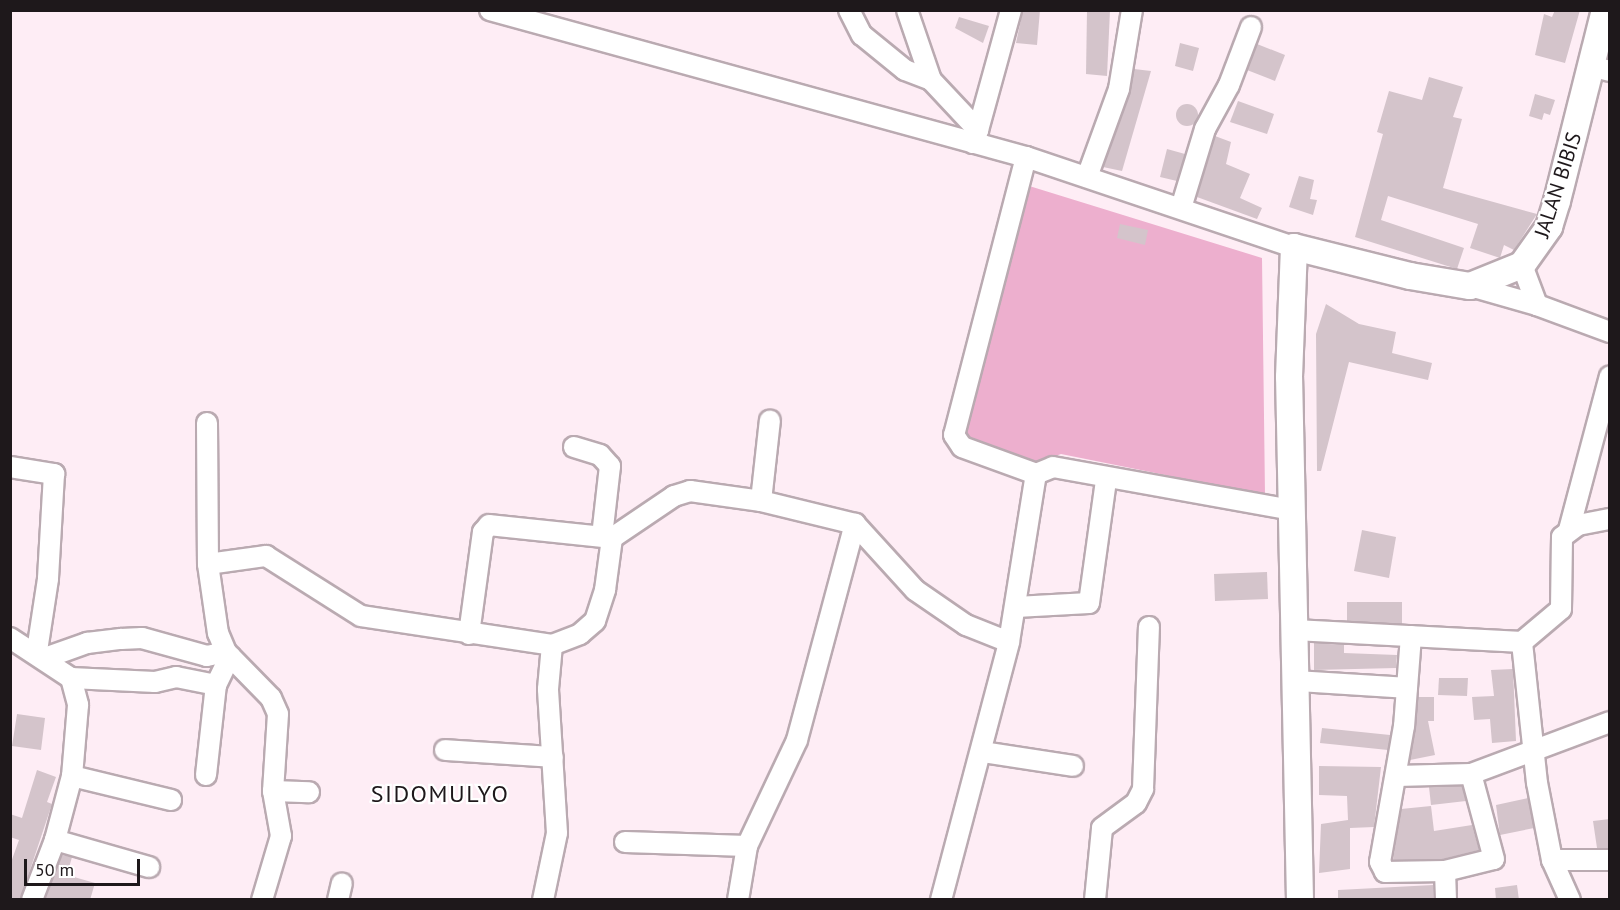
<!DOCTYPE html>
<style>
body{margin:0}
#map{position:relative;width:1620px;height:910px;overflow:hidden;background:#feedf5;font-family:"PT Sans",sans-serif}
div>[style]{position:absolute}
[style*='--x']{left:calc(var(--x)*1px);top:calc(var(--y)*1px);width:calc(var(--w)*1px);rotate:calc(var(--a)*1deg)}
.green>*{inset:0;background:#edafce}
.building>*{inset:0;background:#d4c4cb}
.round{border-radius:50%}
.roads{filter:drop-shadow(2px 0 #baaab1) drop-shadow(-2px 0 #baaab1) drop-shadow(0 2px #baaab1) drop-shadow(0 -2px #baaab1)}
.minor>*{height:20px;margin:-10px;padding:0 10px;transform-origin:10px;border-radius:10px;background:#fff}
.major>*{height:26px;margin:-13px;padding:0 13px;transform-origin:13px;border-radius:13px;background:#fff}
span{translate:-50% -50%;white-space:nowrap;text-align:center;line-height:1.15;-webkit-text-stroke:4.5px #fff;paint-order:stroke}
.street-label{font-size:21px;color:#1e181b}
.quarter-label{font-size:24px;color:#1e181b;letter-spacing:1.5px}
.frame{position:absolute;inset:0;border:12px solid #1e181b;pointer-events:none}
.scale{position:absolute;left:24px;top:859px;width:116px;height:27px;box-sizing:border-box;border:3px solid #1e181b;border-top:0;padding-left:8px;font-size:18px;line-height:21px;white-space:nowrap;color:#1e181b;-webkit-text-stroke:4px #fff;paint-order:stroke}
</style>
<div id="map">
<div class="green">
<div style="clip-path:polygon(1026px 185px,1262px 258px,1265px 495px,1061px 454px,1026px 467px,958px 448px)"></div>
</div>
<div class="building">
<div style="clip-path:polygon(1023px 10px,1040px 10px,1037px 45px,1016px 43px)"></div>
<div style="clip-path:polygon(1087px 10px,1110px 10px,1107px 76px,1086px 74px)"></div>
<div style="clip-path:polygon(1555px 10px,1580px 10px,1565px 63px,1535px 55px,1544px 14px,1552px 17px)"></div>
<div style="clip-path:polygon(959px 17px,989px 26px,983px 43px,955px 28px)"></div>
<div style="clip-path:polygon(1180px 43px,1199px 48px,1193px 71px,1175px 66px)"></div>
<div style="clip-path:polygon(1257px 44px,1285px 55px,1275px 81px,1247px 70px)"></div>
<div style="clip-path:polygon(1134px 69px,1151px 71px,1122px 171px,1103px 167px)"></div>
<div style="clip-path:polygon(1429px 77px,1463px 87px,1453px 117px,1462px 119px,1443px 188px,1537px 214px,1514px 250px,1504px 245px,1500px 258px,1470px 248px,1478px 224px,1388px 196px,1381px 220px,1464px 248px,1457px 269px,1355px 237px,1383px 134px,1377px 132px,1389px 91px,1422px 100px)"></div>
<div style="clip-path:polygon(1535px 94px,1555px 100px,1550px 115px,1544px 113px,1542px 120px,1529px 116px)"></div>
<div style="clip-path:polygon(1238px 101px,1274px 114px,1267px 134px,1230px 122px)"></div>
<div class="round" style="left:1176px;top:104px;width:22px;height:22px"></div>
<div style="clip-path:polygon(1215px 136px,1231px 142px,1226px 164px,1250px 174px,1240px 198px,1262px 208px,1257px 219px,1197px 197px)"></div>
<div style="clip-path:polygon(1167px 149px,1185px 154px,1177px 181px,1160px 177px)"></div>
<div style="clip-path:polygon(1299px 176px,1314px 180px,1310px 199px,1317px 200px,1313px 215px,1289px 207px)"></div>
<div style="clip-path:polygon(1120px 224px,1148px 230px,1145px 245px,1117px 238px)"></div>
<div style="clip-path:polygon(1326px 304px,1359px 324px,1396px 332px,1392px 353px,1432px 363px,1428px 380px,1349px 362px,1321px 471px,1317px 471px,1316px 334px)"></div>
<div style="clip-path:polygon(1362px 530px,1396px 537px,1389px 578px,1354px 571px)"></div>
<div style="clip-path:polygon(1267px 572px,1268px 599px,1215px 601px,1214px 574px)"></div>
<div style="clip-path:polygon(1347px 602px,1402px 602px,1402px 624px,1347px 621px)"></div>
<div style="clip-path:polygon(1314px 643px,1344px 645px,1344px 653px,1397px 655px,1396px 668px,1314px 670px)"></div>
<div style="clip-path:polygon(1513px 669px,1516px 741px,1492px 743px,1490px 719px,1474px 720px,1472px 697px,1494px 696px,1491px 670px)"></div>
<div style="clip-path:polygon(1439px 678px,1468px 678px,1467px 696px,1438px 695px)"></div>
<div style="clip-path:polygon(1418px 697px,1434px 697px,1434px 721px,1428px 721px,1435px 755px,1410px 760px)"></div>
<div style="clip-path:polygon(17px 714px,45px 718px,41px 750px,12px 746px)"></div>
<div style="clip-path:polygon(1322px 728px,1390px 735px,1388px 750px,1320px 743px)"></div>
<div style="clip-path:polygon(1319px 766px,1381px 767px,1374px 827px,1350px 828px,1350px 869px,1319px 873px,1321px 824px,1348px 820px,1347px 796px,1319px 795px)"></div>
<div style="clip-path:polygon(37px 770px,56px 777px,47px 802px,52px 804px,20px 900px,10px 900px,10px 865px,19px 840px,10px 837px,10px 814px,22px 818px)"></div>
<div style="clip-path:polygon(1462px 786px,1466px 801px,1431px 805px,1429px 787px)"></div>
<div style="clip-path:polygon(1528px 798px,1534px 828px,1500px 835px,1496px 805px)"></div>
<div style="clip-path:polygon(1431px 806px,1434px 831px,1472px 825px,1479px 850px,1443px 859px,1393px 860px,1401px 809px)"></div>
<div style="clip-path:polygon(1610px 819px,1610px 848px,1597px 848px,1593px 821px)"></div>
<div style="clip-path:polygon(62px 855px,72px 857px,67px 875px,95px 883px,90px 900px,45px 900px)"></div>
<div style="clip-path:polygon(1433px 885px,1434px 900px,1338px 900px,1338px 890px)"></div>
<div style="clip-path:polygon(1517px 885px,1519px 900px,1496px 900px,1495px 888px)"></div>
</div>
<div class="roads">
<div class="minor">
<div style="--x:490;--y:10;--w:556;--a:15.34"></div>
<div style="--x:1026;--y:157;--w:283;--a:18.6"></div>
<div style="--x:849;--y:10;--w:28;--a:63"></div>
<div style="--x:862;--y:35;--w:55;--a:39.1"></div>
<div style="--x:905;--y:70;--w:28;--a:21"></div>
<div style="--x:907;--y:10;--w:74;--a:71.1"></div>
<div style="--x:931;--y:80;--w:69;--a:46.8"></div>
<div style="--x:978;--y:130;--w:14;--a:111"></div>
<div style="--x:1594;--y:67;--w:16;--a:14"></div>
<div style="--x:978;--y:130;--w:124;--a:-74.6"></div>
<div style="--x:1026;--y:157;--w:287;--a:104.5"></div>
<div style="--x:954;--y:435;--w:14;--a:56"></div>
<div style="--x:962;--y:447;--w:79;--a:20"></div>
<div style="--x:1087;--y:177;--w:94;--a:-70"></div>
<div style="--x:1119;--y:89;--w:80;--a:-80.7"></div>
<div style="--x:1181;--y:208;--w:83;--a:-73.1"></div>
<div style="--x:1205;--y:129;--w:50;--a:-61.4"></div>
<div style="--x:1229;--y:85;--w:62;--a:-69.2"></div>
<div style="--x:1522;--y:265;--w:43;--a:69.4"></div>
<div style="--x:1537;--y:305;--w:78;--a:20.3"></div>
<div style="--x:1470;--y:286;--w:70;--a:15.8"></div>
<div style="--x:207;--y:423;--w:141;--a:89.6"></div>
<div style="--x:208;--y:564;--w:70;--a:81.8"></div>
<div style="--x:218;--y:633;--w:21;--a:67"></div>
<div style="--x:226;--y:652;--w:64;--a:45.6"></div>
<div style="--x:271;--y:698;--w:17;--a:66"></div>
<div style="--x:278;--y:714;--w:77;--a:93.7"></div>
<div style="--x:273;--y:791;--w:46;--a:79.9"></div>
<div style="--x:281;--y:836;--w:67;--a:106.5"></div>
<div style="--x:574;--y:447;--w:27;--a:17"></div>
<div style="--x:600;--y:455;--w:15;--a:48"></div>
<div style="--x:610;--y:466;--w:70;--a:96.5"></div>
<div style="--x:10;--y:467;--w:45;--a:9"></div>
<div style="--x:54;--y:474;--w:105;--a:93.3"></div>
<div style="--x:48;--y:579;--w:73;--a:98.7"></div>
<div style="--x:761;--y:501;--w:81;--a:-83.7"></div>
<div style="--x:1569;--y:530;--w:159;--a:-75.1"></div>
<div style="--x:208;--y:564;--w:59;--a:-7.9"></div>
<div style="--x:266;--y:556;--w:112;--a:32.3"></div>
<div style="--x:361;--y:616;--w:193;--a:8.6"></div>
<div style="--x:1016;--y:607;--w:73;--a:-3.1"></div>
<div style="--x:1089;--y:603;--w:124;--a:-82.1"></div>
<div style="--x:1295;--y:630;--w:227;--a:3"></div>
<div style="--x:469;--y:634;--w:103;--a:-82.2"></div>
<div style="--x:483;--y:532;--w:9;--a:-49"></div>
<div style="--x:489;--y:525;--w:124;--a:6"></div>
<div style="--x:1411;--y:636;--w:90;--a:94.4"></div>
<div style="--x:1404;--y:726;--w:138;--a:100"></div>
<div style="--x:1380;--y:862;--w:11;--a:63"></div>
<div style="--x:1385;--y:872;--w:60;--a:-1"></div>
<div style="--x:1445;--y:871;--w:50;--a:-13.8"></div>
<div style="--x:1494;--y:859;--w:88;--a:-105.1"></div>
<div style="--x:10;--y:638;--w:73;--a:33.3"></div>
<div style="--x:71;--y:678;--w:28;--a:75"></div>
<div style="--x:78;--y:705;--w:71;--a:94.8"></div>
<div style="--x:72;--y:776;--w:66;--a:104.9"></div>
<div style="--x:55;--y:840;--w:64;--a:111"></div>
<div style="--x:45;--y:658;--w:45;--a:-19.7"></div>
<div style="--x:87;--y:643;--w:34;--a:-7"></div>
<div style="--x:121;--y:639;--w:21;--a:-3"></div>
<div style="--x:142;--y:638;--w:67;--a:15.5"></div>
<div style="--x:207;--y:656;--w:19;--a:-12"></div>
<div style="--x:71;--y:678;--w:84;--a:2.7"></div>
<div style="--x:155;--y:682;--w:22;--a:-13"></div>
<div style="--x:176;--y:677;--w:41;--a:11.3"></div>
<div style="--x:1297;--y:681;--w:110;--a:3.6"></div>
<div style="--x:445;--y:750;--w:108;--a:3.7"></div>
<div style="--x:982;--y:752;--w:92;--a:8.7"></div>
<div style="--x:206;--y:775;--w:91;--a:-83.7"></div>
<div style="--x:216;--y:685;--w:32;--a:-64"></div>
<div style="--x:72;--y:776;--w:102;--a:13.6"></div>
<div style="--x:1397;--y:776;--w:74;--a:-1.5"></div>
<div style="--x:1471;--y:774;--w:148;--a:-20.5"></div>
<div style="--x:273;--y:791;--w:36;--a:2"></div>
<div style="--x:55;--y:840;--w:98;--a:16"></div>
<div style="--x:625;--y:842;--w:122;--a:1.9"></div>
<div style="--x:1552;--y:860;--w:58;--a:0"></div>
<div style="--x:1445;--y:871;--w:29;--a:88"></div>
<div style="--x:338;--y:900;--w:17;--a:-77"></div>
<div style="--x:543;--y:900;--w:68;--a:-78.2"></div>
<div style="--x:557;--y:833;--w:144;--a:-93.6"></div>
<div style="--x:548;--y:689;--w:44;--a:-84.8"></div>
<div style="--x:552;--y:645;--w:30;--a:-21"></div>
<div style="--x:580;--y:634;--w:20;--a:-41"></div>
<div style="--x:595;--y:621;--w:33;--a:-72"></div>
<div style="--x:605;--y:590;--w:52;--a:-82.3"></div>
<div style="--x:612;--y:538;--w:75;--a:-34.1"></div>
<div style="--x:674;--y:496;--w:17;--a:-17"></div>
<div style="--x:690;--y:491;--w:72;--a:8"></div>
<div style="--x:761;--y:501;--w:97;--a:13.7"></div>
<div style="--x:855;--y:524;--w:89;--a:47.7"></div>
<div style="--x:915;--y:590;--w:62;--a:34.5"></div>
<div style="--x:966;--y:625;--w:46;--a:21.6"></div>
<div style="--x:738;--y:900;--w:55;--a:-80.5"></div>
<div style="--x:747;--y:846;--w:117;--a:-64.7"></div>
<div style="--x:797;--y:740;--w:224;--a:-75"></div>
<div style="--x:941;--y:900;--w:267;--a:-75.2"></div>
<div style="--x:1009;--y:642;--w:170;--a:-80.9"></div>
<div style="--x:1036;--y:474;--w:18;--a:-22"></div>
<div style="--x:1053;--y:467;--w:244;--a:10.2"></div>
<div style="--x:1095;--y:900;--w:72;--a:-84.4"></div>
<div style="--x:1102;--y:828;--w:42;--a:-36.3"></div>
<div style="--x:1136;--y:803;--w:16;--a:-63"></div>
<div style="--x:1143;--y:789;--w:162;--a:-87.9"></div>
<div style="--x:1570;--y:900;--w:44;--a:-114.2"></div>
<div style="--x:1552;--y:860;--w:78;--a:-101"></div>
<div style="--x:1537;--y:783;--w:142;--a:-96.1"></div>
<div style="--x:1522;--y:642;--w:51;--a:-40.2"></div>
<div style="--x:1561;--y:609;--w:72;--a:-89.2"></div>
<div style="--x:1562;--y:537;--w:20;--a:-37"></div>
<div style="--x:1578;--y:525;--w:33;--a:-11"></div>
</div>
<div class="major">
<div style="--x:1300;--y:900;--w:523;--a:-91.2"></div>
<div style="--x:1289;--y:377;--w:130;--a:-87.8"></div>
<div style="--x:1294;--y:247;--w:120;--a:14"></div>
<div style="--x:1410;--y:276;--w:61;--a:9.5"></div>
<div style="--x:1470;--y:286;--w:56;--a:-22"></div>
<div style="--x:1522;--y:265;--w:47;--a:-54.6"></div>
<div style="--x:1549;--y:227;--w:27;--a:-73"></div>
<div style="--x:1557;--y:201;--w:197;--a:-75.9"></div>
</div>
</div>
<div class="street-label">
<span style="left:1558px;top:185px;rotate:-72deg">JALAN BIBIS</span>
</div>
<div class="quarter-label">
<span style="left:440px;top:794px">SIDOMULYO</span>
</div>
<div class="frame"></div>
<div class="scale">50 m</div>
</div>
